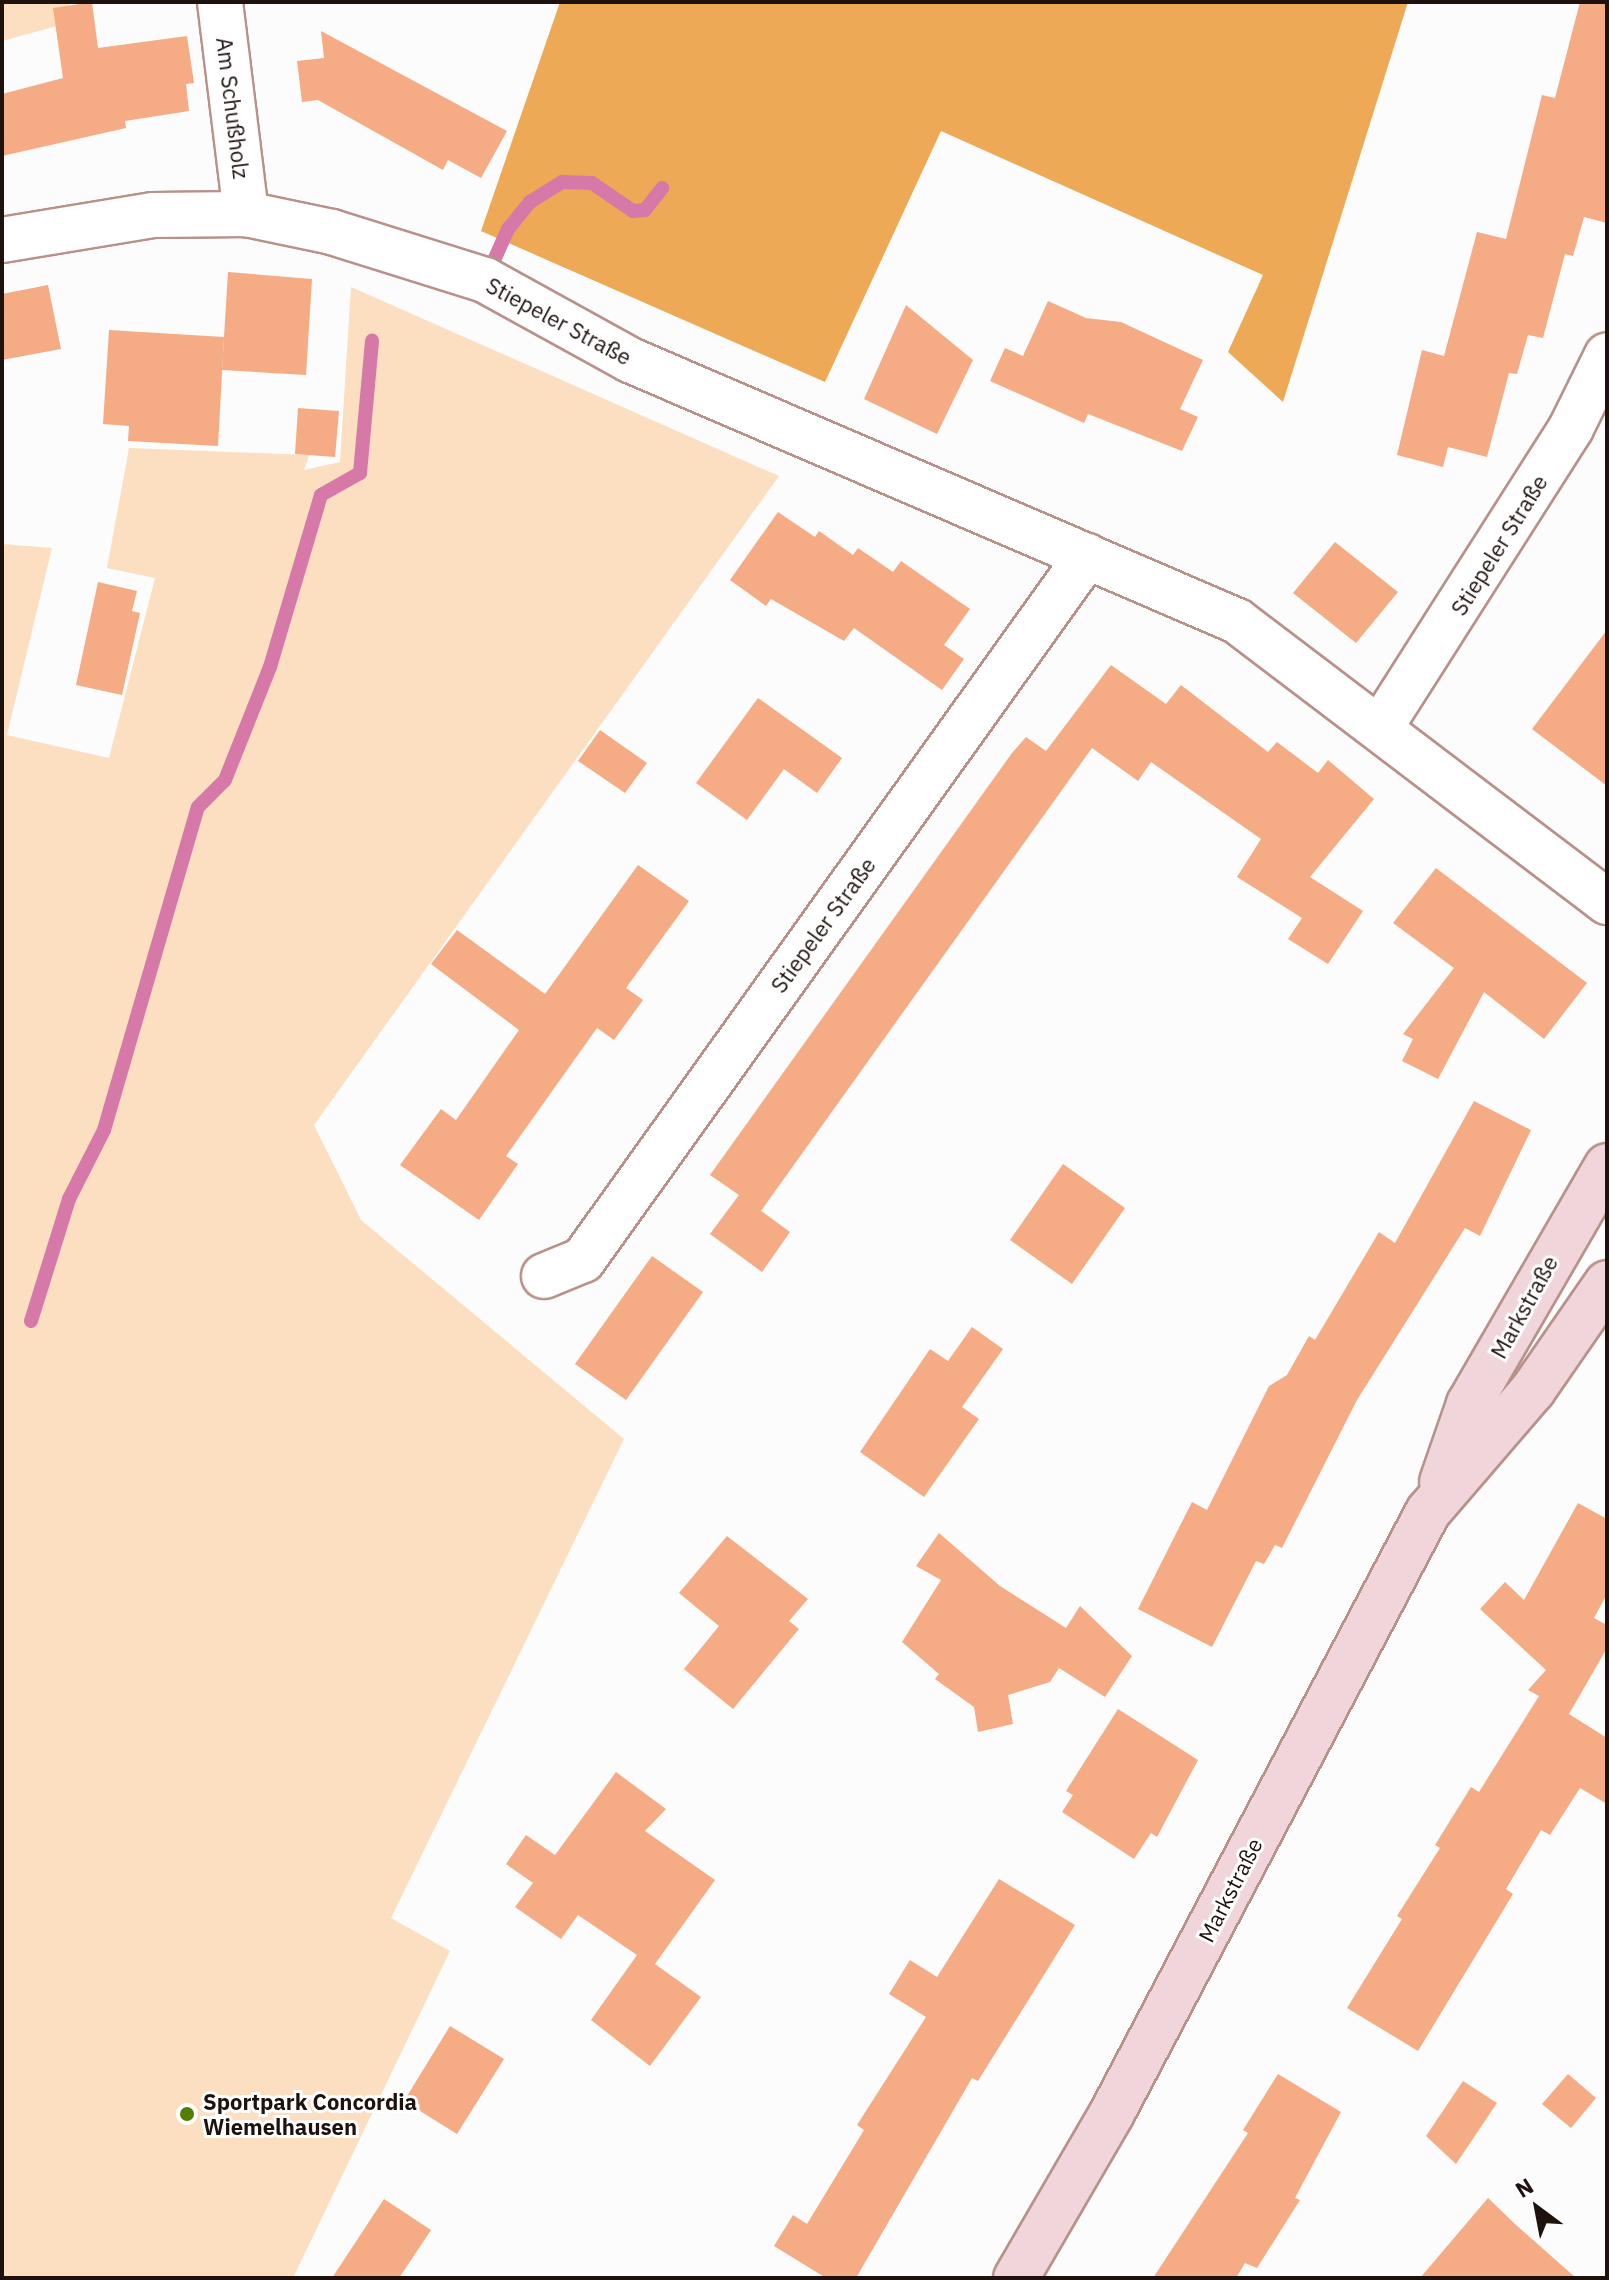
<!DOCTYPE html>
<meta charset="utf-8">
<style>
body{margin:0}
#map{position:relative;width:1609px;height:2280px;overflow:hidden;background:#fcfcfc;font-family:"IBM Plex Sans",sans-serif}
div>[style]{position:absolute}
[style*='--x']{left:calc(var(--x)*1px);top:calc(var(--y)*1px);width:calc(var(--w)*1px);rotate:calc(var(--a)*1deg)}
.green>*{inset:0;background:#fbdfc0}
.forest>*{inset:0;background:#eea956}
.stream>*{height:14px;margin:-7px;padding:0 7px;transform-origin:7px;border-radius:7px;background:#d679a9}
.building>*{inset:0;background:#f5ab83}
.roads{filter:drop-shadow(2px 0 #b8918b) drop-shadow(-2px 0 #b8918b) drop-shadow(0 2px #b8918b) drop-shadow(0 -2px #b8918b)}
.street>*{height:44px;margin:-22px;padding:0 22px;transform-origin:22px;border-radius:22px;background:#fff}
.secondary>*{height:44px;margin:-22px;padding:0 22px;transform-origin:22px;border-radius:22px;background:#f0d5da}
.dots>*{width:22px;height:22px;translate:-50% -50%;box-sizing:border-box;border:4px solid #fff;border-radius:50%}
span{translate:-50% -50%;white-space:nowrap;text-align:center;line-height:1.15;-webkit-text-stroke:6px #fff;paint-order:stroke}
.street-label{font-size:22px;color:#1f110e}
.poi-label{font-size:22px;color:#1f110e;font-weight:700}
.left{translate:0 -50%;text-align:left}
.frame{position:absolute;inset:0;border:4px solid #1f110e;pointer-events:none}
.north{position:absolute;left:1497px;top:2168px;width:80px;height:80px;-webkit-text-stroke:6px #fff;paint-order:stroke;rotate:328deg;font-size:22px;font-weight:700;line-height:32px;text-align:center;color:#1f110e}
.north::after{content:'';display:block;margin:auto;width:28px;height:36px;background:#1f110e;clip-path:polygon(50% 0,100% 100%,50% 72%,0 100%)}
</style>
<div id="map">
<div class="green">
<div style="clip-path:polygon(2px 2px,69px 2px,72px 22px,2px 41px)"></div>
<div style="clip-path:polygon(351px 287px,779px 476px,314px 1125px,361px 1220px,624px 1439px,391px 1918px,450px 1951px,293px 2278px,2px 2278px,2px 544px,52px 548px,7px 735px,109px 758px,155px 578px,107px 568px,129px 448px,309px 455px,304px 470px,340px 462px)"></div>
</div>
<div class="forest">
<div style="clip-path:polygon(560px 2px,1408px 2px,1283px 402px,1228px 352px,1263px 275px,941px 131px,825px 382px,481px 231px)"></div>
</div>
<div class="stream">
<div style="--x:487;--y:276;--w:51;--a:-65.9"></div>
<div style="--x:508;--y:229;--w:35;--a:-51"></div>
<div style="--x:530;--y:202;--w:38;--a:-32"></div>
<div style="--x:562;--y:182;--w:30;--a:2"></div>
<div style="--x:592;--y:183;--w:50;--a:34.3"></div>
<div style="--x:633;--y:211;--w:12;--a:-5"></div>
<div style="--x:645;--y:210;--w:28;--a:-52"></div>
<div style="--x:31;--y:1321;--w:128;--a:-72.7"></div>
<div style="--x:69;--y:1199;--w:77;--a:-63.1"></div>
<div style="--x:104;--y:1130;--w:336;--a:-73.8"></div>
<div style="--x:198;--y:807;--w:38;--a:-45"></div>
<div style="--x:225;--y:780;--w:122;--a:-68.3"></div>
<div style="--x:270;--y:667;--w:179;--a:-73.5"></div>
<div style="--x:321;--y:495;--w:45;--a:-29.4"></div>
<div style="--x:360;--y:473;--w:133;--a:-84.8"></div>
</div>
<div class="building">
<div style="clip-path:polygon(92px 2px,98px 48px,187px 36px,194px 83px,186px 84px,189px 111px,125px 121px,126px 128px,2px 156px,2px 94px,63px 78px,53px 8px)"></div>
<div style="clip-path:polygon(1580px 2px,1607px 2px,1607px 223px,1584px 217px,1573px 256px,1565px 254px,1543px 338px,1528px 335px,1517px 374px,1509px 373px,1487px 457px,1448px 447px,1443px 467px,1397px 455px,1422px 350px,1444px 356px,1477px 232px,1506px 239px,1542px 95px,1555px 98px)"></div>
<div style="clip-path:polygon(321px 31px,507px 131px,481px 178px,448px 160px,443px 170px,318px 100px,302px 102px,297px 61px,324px 58px)"></div>
<div style="clip-path:polygon(228px 272px,312px 279px,306px 375px,222px 370px)"></div>
<div style="clip-path:polygon(48px 285px,61px 349px,2px 360px,2px 294px)"></div>
<div style="clip-path:polygon(1048px 301px,1086px 318px,1121px 322px,1203px 360px,1180px 409px,1198px 417px,1182px 451px,1088px 414px,1084px 423px,990px 381px,1005px 348px,1023px 356px)"></div>
<div style="clip-path:polygon(906px 305px,973px 360px,937px 434px,864px 399px)"></div>
<div style="clip-path:polygon(109px 330px,224px 337px,218px 446px,128px 441px,129px 426px,103px 424px)"></div>
<div style="clip-path:polygon(298px 408px,339px 411px,335px 457px,295px 454px)"></div>
<div style="clip-path:polygon(778px 512px,815px 537px,819px 531px,853px 555px,858px 548px,893px 572px,901px 561px,970px 609px,944px 645px,964px 659px,942px 690px,854px 628px,844px 641px,771px 599px,766px 606px,730px 580px)"></div>
<div style="clip-path:polygon(1335px 542px,1398px 592px,1356px 643px,1293px 593px)"></div>
<div style="clip-path:polygon(98px 582px,137px 591px,132px 611px,140px 613px,122px 695px,76px 685px)"></div>
<div style="clip-path:polygon(1607px 630px,1607px 786px,1532px 729px)"></div>
<div style="clip-path:polygon(1111px 665px,1166px 704px,1181px 685px,1268px 752px,1277px 742px,1318px 773px,1328px 760px,1374px 799px,1310px 877px,1363px 911px,1328px 964px,1288px 939px,1302px 918px,1237px 877px,1261px 839px,1151px 762px,1138px 781px,1092px 748px,761px 1211px,753px 1205px,790px 1232px,762px 1272px,710px 1234px,739px 1195px,710px 1175px,1012px 753px,1026px 737px,1046px 751px)"></div>
<div style="clip-path:polygon(758px 698px,842px 758px,817px 793px,784px 769px,747px 820px,696px 783px)"></div>
<div style="clip-path:polygon(600px 730px,647px 763px,625px 793px,578px 761px)"></div>
<div style="clip-path:polygon(638px 865px,689px 901px,626px 988px,643px 1000px,614px 1040px,597px 1028px,506px 1156px,518px 1164px,479px 1220px,400px 1165px,441px 1109px,456px 1120px,519px 1030px,431px 964px,457px 930px,545px 994px)"></div>
<div style="clip-path:polygon(1436px 868px,1587px 983px,1544px 1039px,1484px 992px,1438px 1079px,1402px 1061px,1413px 1039px,1403px 1034px,1454px 968px,1393px 923px)"></div>
<div style="clip-path:polygon(1474px 1101px,1531px 1130px,1480px 1236px,1465px 1228px,1357px 1400px,1282px 1548px,1275px 1545px,1264px 1564px,1256px 1561px,1212px 1647px,1138px 1609px,1192px 1502px,1207px 1510px,1269px 1386px,1287px 1375px,1309px 1336px,1315px 1340px,1379px 1232px,1395px 1243px)"></div>
<div style="clip-path:polygon(1063px 1164px,1125px 1208px,1072px 1284px,1010px 1240px)"></div>
<div style="clip-path:polygon(652px 1256px,703px 1292px,626px 1400px,575px 1364px)"></div>
<div style="clip-path:polygon(972px 1327px,1003px 1349px,962px 1407px,979px 1419px,924px 1497px,860px 1452px,930px 1349px,948px 1361px)"></div>
<div style="clip-path:polygon(1578px 1503px,1607px 1519px,1607px 1594px,1594px 1618px,1607px 1625px,1607px 1648px,1569px 1714px,1607px 1738px,1607px 1804px,1580px 1788px,1550px 1835px,1541px 1830px,1506px 1889px,1513px 1894px,1418px 2051px,1347px 2008px,1402px 1919px,1397px 1916px,1440px 1848px,1435px 1845px,1471px 1787px,1479px 1792px,1539px 1696px,1528px 1690px,1546px 1670px,1480px 1609px,1505px 1582px,1524px 1600px)"></div>
<div style="clip-path:polygon(939px 1533px,1000px 1586px,1066px 1628px,1080px 1606px,1132px 1656px,1105px 1697px,1059px 1668px,1050px 1682px,1008px 1695px,1013px 1724px,978px 1732px,974px 1707px,935px 1679px,939px 1674px,902px 1642px,941px 1580px,916px 1566px)"></div>
<div style="clip-path:polygon(727px 1536px,808px 1599px,789px 1621px,799px 1629px,733px 1709px,684px 1669px,719px 1626px,679px 1593px)"></div>
<div style="clip-path:polygon(1118px 1709px,1198px 1760px,1157px 1837px,1151px 1833px,1134px 1859px,1062px 1812px,1073px 1795px,1066px 1791px)"></div>
<div style="clip-path:polygon(616px 1772px,666px 1809px,645px 1831px,715px 1880px,655px 1964px,701px 1997px,650px 2066px,591px 2020px,637px 1955px,578px 1915px,561px 1939px,515px 1907px,533px 1883px,506px 1864px,526px 1835px,555px 1855px)"></div>
<div style="clip-path:polygon(999px 1879px,1075px 1925px,978px 2081px,972px 2078px,856px 2278px,826px 2278px,774px 2246px,793px 2215px,807px 2224px,864px 2130px,857px 2125px,926px 2017px,889px 1994px,910px 1960px,937px 1977px)"></div>
<div style="clip-path:polygon(450px 2026px,504px 2059px,457px 2134px,404px 2101px)"></div>
<div style="clip-path:polygon(1278px 2074px,1341px 2112px,1295px 2198px,1300px 2200px,1257px 2268px,1245px 2263px,1236px 2278px,1153px 2278px,1248px 2133px,1243px 2130px)"></div>
<div style="clip-path:polygon(1568px 2074px,1596px 2098px,1571px 2128px,1542px 2104px)"></div>
<div style="clip-path:polygon(1463px 2081px,1497px 2103px,1456px 2164px,1426px 2136px)"></div>
<div style="clip-path:polygon(1488px 2198px,1515px 2224px,1576px 2278px,1420px 2278px)"></div>
<div style="clip-path:polygon(384px 2199px,431px 2230px,399px 2278px,332px 2278px)"></div>
</div>
<div class="roads">
<div class="street">
<div style="--x:220;--y:2;--w:214;--a:83"></div>
<div style="--x:2;--y:240;--w:153;--a:-9.4"></div>
<div style="--x:153;--y:215;--w:93;--a:-0.6"></div>
<div style="--x:246;--y:214;--w:88;--a:11.8"></div>
<div style="--x:332;--y:232;--w:160;--a:17.4"></div>
<div style="--x:485;--y:280;--w:166;--a:28.9"></div>
<div style="--x:630;--y:360;--w:661;--a:23.27"></div>
<div style="--x:1237;--y:621;--w:465;--a:37.2"></div>
<div style="--x:1380;--y:728;--w:356;--a:-57.5"></div>
<div style="--x:1571;--y:428;--w:81;--a:-63.7"></div>
<div style="--x:544;--y:1276;--w:42;--a:-22.3"></div>
<div style="--x:583;--y:1260;--w:866;--a:-54.4"></div>
</div>
<div class="secondary">
<div style="--x:1442;--y:1482;--w:83;--a:-70.9"></div>
<div style="--x:1469;--y:1404;--w:275;--a:-59.9"></div>
<div style="--x:1016;--y:2278;--w:191;--a:-59.8"></div>
<div style="--x:1112;--y:2113;--w:679;--a:-62.27"></div>
<div style="--x:1428;--y:1512;--w:161;--a:-49.3"></div>
<div style="--x:1533;--y:1390;--w:130;--a:-55.3"></div>
</div>
</div>
<div class="dots">
<div style="left:187px;top:2114px;background:#537e01"></div>
</div>
<div class="street-label">
<span style="left:233px;top:108px;rotate:83deg">Am Schußholz</span>
<span style="left:559px;top:321px;rotate:28deg">Stiepeler Straße</span>
<span style="left:1499px;top:545px;rotate:-58deg">Stiepeler Straße</span>
<span style="left:823px;top:925px;rotate:-54deg">Stiepeler Straße</span>
<span style="left:1524px;top:1307px;rotate:-61deg">Markstraße</span>
<span style="left:1230px;top:1890px;rotate:-63deg">Markstraße</span>
</div>
<div class="poi-label">
<span class="left" style="left:203px;top:2114px">Sportpark Concordia<br>Wiemelhausen</span>
</div>
<div class="frame"></div>
<div class="north">N</div>
</div>
